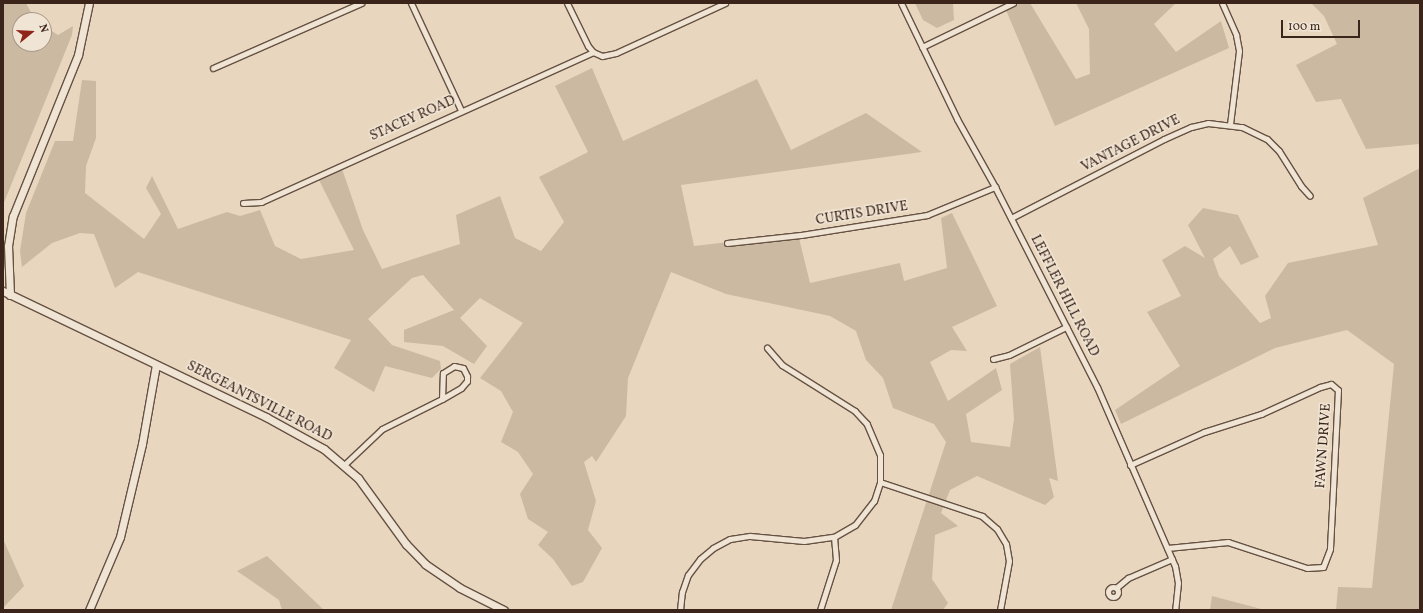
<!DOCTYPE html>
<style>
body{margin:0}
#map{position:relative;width:1423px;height:613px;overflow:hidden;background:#e8d7be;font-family:Vollkorn,serif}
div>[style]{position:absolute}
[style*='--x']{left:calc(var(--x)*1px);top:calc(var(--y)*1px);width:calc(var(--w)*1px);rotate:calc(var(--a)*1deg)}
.green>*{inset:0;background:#cbb9a2}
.roads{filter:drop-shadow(1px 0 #665143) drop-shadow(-1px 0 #665143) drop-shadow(0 1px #665143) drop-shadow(0 -1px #665143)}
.street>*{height:5px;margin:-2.5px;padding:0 2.5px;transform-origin:2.5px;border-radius:2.5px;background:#f0e5d5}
.street>.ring{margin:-2.5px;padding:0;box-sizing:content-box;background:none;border:5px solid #f0e5d5;border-radius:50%}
.secondary>*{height:7px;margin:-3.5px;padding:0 3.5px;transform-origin:3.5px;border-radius:3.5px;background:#f0e5d5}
span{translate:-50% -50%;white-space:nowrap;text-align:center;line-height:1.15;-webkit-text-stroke:3px #f0e5d5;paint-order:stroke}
.street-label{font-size:14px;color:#3b241a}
.frame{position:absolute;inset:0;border:4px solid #3b241a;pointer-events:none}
.north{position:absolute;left:12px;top:12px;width:40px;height:40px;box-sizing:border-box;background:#f0e5d5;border:1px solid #a8988a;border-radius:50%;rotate:72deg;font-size:11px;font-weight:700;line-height:16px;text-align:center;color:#3b241a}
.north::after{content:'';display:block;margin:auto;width:14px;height:18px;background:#8f2418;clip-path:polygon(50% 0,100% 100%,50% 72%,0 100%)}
.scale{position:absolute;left:1281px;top:20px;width:79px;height:18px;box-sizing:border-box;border:2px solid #3b241a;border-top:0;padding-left:5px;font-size:12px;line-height:14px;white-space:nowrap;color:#3b241a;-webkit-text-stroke:3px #f0e5d5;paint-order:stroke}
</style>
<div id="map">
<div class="green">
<div style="clip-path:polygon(3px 3px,26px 3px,35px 20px,20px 20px,20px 44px,44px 44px,44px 26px,58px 35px,73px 26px,72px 35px,3px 205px)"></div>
<div style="clip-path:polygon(915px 3px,953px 3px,954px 20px,937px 28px,923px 20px)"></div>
<div style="clip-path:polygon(1003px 3px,1030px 3px,1076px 79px,1090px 74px,1089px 29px,1076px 3px,1176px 3px,1154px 24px,1176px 52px,1221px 21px,1229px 48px,1055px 126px)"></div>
<div style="clip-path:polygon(1311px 3px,1420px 3px,1420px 146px,1419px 144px,1366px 149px,1341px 99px,1316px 102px,1296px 65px,1337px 44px,1324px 16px)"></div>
<div style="clip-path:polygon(592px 68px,623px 141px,757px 79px,791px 150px,866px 113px,922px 152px,681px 185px,694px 246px,798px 234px,810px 283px,900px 263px,904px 281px,947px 268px,941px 218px,952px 213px,997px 306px,952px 327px,967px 351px,951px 350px,930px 362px,948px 401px,996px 368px,1002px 390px,966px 414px,971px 442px,1010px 447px,1014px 419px,1010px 364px,1040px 347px,1058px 481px,1049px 478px,1054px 497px,1045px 505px,977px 476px,950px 490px,941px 513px,958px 526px,935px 535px,932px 579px,948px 603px,943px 610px,891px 610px,946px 442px,934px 424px,893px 408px,883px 378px,866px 360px,856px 331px,830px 316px,726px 294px,671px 272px,628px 378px,626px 416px,596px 462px,592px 456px,584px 462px,596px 501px,588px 530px,602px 548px,583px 582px,572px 586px,553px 559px,538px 545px,548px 532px,528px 519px,520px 494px,533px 474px,518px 452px,501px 442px,513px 412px,501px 391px,480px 378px,523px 323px,480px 298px,460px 318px,487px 346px,474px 364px,443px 346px,404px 342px,404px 330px,454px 310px,423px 275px,412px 278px,368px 319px,392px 345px,440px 361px,441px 369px,432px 378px,385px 366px,374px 392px,334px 368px,351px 340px,138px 272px,115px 288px,94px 234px,80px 233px,52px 243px,22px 267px,20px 251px,26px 213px,55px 141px,73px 141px,82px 80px,96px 81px,96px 138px,86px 166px,85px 193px,144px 239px,161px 214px,146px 188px,152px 176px,178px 229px,227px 212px,240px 216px,260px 210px,275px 246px,301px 259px,354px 250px,316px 174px,340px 163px,363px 230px,382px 269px,460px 244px,456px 215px,500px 196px,515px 238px,541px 251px,564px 222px,539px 177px,588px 152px,555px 86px)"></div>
<div style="clip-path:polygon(1420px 168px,1420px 610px,1336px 610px,1338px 587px,1372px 588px,1394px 364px,1347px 330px,1275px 348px,1121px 424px,1115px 410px,1180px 366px,1147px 312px,1181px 296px,1162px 260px,1185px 246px,1205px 258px,1188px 225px,1203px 208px,1238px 215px,1259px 257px,1241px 265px,1230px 246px,1213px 259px,1219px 276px,1260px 323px,1271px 318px,1265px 296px,1288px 263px,1378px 245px,1363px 198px)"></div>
<div style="clip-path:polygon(3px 539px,24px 586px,3px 608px)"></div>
<div style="clip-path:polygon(267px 556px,324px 610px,282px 610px,279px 600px,237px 571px)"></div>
<div style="clip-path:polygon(1212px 596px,1265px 610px,1210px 610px)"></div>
</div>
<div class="roads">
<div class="street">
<div style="--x:411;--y:3;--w:118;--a:65"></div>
<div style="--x:567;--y:3;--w:48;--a:64"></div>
<div style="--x:588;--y:46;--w:8;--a:50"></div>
<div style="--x:593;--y:52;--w:10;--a:24"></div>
<div style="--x:602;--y:56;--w:14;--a:-12"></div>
<div style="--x:616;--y:53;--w:120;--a:-24.6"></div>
<div style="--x:901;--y:3;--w:129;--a:64.2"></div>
<div style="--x:957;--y:119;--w:78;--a:60.8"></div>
<div style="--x:995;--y:187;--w:225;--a:63"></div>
<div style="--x:1097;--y:387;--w:195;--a:66.5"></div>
<div style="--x:1175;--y:566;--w:17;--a:80"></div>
<div style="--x:1178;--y:583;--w:27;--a:96"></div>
<div style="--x:1222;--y:3;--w:35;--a:66"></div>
<div style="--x:1236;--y:35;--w:16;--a:79"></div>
<div style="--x:1239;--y:51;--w:74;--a:97"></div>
<div style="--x:922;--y:47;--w:101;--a:-25.8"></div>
<div style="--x:213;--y:68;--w:162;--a:-23.7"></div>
<div style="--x:243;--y:203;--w:18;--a:-3"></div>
<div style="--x:261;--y:202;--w:364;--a:-24.3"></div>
<div style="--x:1011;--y:218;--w:172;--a:-27.3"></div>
<div style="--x:1164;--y:139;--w:30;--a:-24"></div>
<div style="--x:1191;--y:127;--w:17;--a:-13"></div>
<div style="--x:1208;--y:123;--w:34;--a:7"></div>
<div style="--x:1242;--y:127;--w:28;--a:26"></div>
<div style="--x:1267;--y:139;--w:17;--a:45"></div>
<div style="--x:1279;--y:151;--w:41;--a:57.8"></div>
<div style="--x:1301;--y:186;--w:13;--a:48"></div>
<div style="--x:727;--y:243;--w:74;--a:-6.2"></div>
<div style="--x:801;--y:235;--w:128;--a:-9"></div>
<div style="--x:927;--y:215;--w:74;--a:-22.4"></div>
<div style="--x:993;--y:359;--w:16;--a:-14"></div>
<div style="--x:1009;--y:355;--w:64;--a:-26.2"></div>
<div style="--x:454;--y:366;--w:9;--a:13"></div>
<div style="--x:463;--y:368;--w:9;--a:63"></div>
<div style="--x:467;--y:376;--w:5;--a:90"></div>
<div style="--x:467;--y:381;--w:9;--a:131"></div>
<div style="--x:461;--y:388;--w:22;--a:150"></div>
<div style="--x:442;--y:399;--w:26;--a:-88"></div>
<div style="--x:443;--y:373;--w:13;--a:-32"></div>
<div style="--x:344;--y:465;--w:52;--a:-43.5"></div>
<div style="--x:382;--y:429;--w:67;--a:-26.6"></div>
<div style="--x:1130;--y:465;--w:81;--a:-24"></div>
<div style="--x:1204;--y:432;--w:60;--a:-17.5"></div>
<div style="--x:1261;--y:414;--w:65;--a:-24.6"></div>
<div style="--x:1320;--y:387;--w:11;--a:-15"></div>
<div style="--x:1331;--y:384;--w:9;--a:41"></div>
<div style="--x:1338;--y:390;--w:159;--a:92.9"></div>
<div style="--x:1330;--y:549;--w:19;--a:111"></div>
<div style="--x:1323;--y:567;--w:16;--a:176"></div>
<div style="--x:1307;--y:568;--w:83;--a:-161.8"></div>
<div style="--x:1228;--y:542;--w:61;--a:174.4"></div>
<div style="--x:880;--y:482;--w:108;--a:18.4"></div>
<div style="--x:982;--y:516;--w:20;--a:41"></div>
<div style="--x:997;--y:529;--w:17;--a:59"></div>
<div style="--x:1006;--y:544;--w:17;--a:80"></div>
<div style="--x:1009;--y:561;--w:50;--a:100.4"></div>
<div class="ring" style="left:1108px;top:587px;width:5px;height:5px"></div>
<div style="--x:1116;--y:588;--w:16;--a:-40"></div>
<div style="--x:1128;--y:578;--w:48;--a:-23.4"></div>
<div style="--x:680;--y:610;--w:18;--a:-84"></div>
<div style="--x:682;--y:592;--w:18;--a:-71"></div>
<div style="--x:688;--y:575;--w:20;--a:-53"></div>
<div style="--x:700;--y:559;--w:17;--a:-40"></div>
<div style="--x:713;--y:548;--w:19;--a:-28"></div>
<div style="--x:730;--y:539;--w:20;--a:-9"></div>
<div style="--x:750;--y:536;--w:54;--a:5.3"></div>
<div style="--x:804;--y:541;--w:30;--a:-8"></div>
<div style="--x:834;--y:537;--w:24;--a:-30"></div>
<div style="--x:855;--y:525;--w:31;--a:-52"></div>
<div style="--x:874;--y:501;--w:20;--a:-72"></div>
<div style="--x:880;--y:482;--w:27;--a:-90"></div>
<div style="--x:880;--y:455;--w:34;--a:-113"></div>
<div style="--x:867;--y:424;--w:18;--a:-133"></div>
<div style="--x:855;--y:411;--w:86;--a:-147.8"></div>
<div style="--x:782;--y:365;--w:23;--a:-131"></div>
<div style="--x:820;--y:610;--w:52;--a:-72.3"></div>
<div style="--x:836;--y:560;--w:23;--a:-95"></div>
</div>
<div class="secondary">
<div style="--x:3;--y:291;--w:292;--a:25.6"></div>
<div style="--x:266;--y:417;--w:66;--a:28.9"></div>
<div style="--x:324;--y:449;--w:45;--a:40.5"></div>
<div style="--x:358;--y:478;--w:82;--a:54"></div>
<div style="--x:406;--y:544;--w:28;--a:46"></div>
<div style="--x:425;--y:564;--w:42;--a:34.4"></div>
<div style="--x:460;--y:588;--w:49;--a:26.6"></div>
<div style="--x:10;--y:295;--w:49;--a:-92.3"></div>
<div style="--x:8;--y:246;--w:30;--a:-81"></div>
<div style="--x:13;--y:216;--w:174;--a:-68"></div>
<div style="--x:78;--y:55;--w:53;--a:-78.1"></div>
<div style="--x:89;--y:610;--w:79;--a:-67"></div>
<div style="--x:120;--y:537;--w:96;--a:-76.7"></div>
<div style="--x:142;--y:444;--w:80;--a:-80"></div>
</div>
</div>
<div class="street-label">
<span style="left:413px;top:119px;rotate:-24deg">STACEY ROAD</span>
<span style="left:1131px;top:144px;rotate:-27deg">VANTAGE DRIVE</span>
<span style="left:862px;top:214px;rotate:-9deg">CURTIS DRIVE</span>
<span style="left:1064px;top:296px;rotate:63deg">LEFFLER HILL ROAD</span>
<span style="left:259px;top:402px;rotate:27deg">SERGEANTSVILLE ROAD</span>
<span style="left:1324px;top:446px;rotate:-86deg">FAWN DRIVE</span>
</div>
<div class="frame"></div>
<div class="north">N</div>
<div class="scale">100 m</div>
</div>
